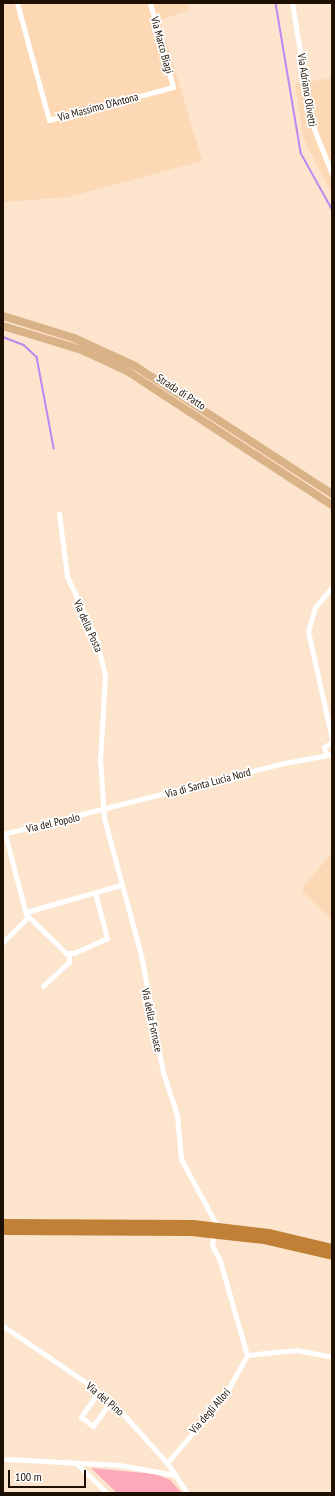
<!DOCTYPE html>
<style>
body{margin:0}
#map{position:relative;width:335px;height:1496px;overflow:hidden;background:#fce4cd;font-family:"PT Sans Narrow",sans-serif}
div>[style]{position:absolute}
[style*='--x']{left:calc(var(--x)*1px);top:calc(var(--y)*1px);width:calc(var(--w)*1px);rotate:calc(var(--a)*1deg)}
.built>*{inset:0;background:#fcd8b4}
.green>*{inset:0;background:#fca9b9}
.stream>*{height:1.5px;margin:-0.75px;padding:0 0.75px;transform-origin:0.75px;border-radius:0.75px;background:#be87f2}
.street>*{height:5px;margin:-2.5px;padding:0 2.5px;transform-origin:2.5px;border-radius:2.5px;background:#fff}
.primary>*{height:8px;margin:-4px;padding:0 4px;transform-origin:4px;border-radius:4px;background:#d9b387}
.highway>*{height:9px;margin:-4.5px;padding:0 4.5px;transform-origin:4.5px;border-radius:4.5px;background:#c08137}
span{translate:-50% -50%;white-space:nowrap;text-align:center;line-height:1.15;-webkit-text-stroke:3.5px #fff;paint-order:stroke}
.street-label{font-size:11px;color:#1d1003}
.frame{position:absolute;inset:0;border:4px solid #1d1003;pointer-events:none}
.scale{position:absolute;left:8px;top:1470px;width:78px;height:18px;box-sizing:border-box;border:2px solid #1d1003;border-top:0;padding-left:5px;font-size:12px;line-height:14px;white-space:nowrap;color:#1d1003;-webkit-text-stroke:3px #fff;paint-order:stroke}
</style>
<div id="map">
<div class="built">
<div style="clip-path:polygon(3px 3px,188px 3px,189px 10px,160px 20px,202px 161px,68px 197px,3px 202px)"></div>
<div style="clip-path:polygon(332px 78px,332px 194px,303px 137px,295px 84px)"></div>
<div style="clip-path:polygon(332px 853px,332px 920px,303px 892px,303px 887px)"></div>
</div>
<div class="green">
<div style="clip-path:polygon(91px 1468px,155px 1474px,170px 1480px,182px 1493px,117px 1493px)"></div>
</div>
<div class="stream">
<div style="--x:276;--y:3;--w:152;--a:80.5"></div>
<div style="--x:301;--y:153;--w:64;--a:61"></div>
<div style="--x:3;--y:337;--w:22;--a:21"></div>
<div style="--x:24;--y:345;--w:18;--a:43"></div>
<div style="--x:37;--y:357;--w:93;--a:79.4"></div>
</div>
<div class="street">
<div style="--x:17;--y:3;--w:121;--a:74.7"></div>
<div style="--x:49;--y:120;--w:128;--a:-14.9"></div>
<div style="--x:173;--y:87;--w:87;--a:-105.3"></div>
<div style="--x:292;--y:3;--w:123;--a:80.6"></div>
<div style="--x:312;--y:124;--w:54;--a:68.2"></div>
<div style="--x:59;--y:514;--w:63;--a:82.6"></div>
<div style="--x:67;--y:576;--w:72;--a:65.2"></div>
<div style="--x:97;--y:641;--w:36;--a:77"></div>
<div style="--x:105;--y:676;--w:83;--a:93.4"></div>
<div style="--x:100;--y:759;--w:59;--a:86.1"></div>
<div style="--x:104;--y:818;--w:142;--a:74.9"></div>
<div style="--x:141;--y:955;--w:119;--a:79.4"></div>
<div style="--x:163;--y:1072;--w:45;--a:72"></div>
<div style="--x:177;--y:1115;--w:44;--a:84.8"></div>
<div style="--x:181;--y:1159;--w:72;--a:61.6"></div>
<div style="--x:332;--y:587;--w:26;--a:130"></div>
<div style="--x:315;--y:607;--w:25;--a:106"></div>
<div style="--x:308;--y:631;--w:111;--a:77.5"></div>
<div style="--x:332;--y:742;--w:9;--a:148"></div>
<div style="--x:324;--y:747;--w:7;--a:74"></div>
<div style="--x:326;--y:754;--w:6;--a:9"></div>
<div style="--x:3;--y:834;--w:285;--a:-14.2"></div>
<div style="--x:279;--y:764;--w:50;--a:-10.4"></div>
<div style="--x:26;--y:912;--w:99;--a:-15.9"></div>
<div style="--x:27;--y:915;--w:54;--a:44.3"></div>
<div style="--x:66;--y:953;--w:8;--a:0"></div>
<div style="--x:74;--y:953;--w:36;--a:-24"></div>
<div style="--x:107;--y:938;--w:47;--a:-104.9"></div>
<div style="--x:3;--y:942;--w:34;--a:-45"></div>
<div style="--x:27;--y:918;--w:87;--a:-104.7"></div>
<div style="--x:43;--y:986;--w:35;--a:-43"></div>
<div style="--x:69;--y:962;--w:8;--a:-90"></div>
<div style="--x:213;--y:1237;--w:8;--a:97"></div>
<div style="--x:212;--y:1245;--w:18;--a:63"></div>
<div style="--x:220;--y:1261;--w:98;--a:74"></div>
<div style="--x:3;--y:1326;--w:107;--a:34.3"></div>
<div style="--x:91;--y:1386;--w:44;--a:41.3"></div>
<div style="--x:124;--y:1415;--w:64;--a:48.1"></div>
<div style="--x:167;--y:1463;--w:36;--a:56"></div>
<div style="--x:247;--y:1355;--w:50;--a:-5.7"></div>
<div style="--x:297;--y:1350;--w:36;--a:11"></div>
<div style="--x:97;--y:1394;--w:28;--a:125"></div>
<div style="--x:81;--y:1417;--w:15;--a:37"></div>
<div style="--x:93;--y:1426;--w:29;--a:-54"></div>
<div style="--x:6;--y:1459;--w:113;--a:3"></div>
<div style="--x:119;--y:1465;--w:57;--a:10.1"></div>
<div style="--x:76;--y:1463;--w:43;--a:44.1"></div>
<div style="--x:167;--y:1463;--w:89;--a:-49.5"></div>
<div style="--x:225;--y:1395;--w:46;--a:-61.2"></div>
</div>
<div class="primary">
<div style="--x:3;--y:316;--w:74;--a:17.2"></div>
<div style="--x:74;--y:338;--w:67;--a:24.7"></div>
<div style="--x:135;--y:366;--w:235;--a:33"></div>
<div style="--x:3;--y:326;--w:83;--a:16.9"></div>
<div style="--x:82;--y:350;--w:50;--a:25"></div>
<div style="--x:127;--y:371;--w:245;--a:33.2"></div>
</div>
<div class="highway">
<div style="--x:3;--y:1223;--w:190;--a:0.3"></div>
<div style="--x:193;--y:1224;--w:76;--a:6.8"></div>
<div style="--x:268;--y:1233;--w:66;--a:13.2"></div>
<div style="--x:3;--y:1230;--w:188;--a:0.3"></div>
<div style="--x:191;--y:1231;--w:73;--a:6.3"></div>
<div style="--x:264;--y:1239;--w:70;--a:13.2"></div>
</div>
<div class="street-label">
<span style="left:162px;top:45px;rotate:75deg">Via Marco Biagi</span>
<span style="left:307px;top:90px;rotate:81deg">Via Adriano Olivetti</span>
<span style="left:98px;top:107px;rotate:-15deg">Via Massimo D'Antona</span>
<span style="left:181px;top:392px;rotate:33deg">Strada di Patto</span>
<span style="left:88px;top:626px;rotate:66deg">Via della Posta</span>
<span style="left:208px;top:783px;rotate:-15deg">Via di Santa Lucia Nord</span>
<span style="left:53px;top:823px;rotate:-13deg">Via del Popolo</span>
<span style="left:152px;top:1020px;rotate:78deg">Via della Fornace</span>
<span style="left:105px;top:1399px;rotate:40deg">Via del Pino</span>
<span style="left:210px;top:1411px;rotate:-49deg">Via degli Allori</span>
</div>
<div class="frame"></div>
<div class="scale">100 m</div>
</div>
